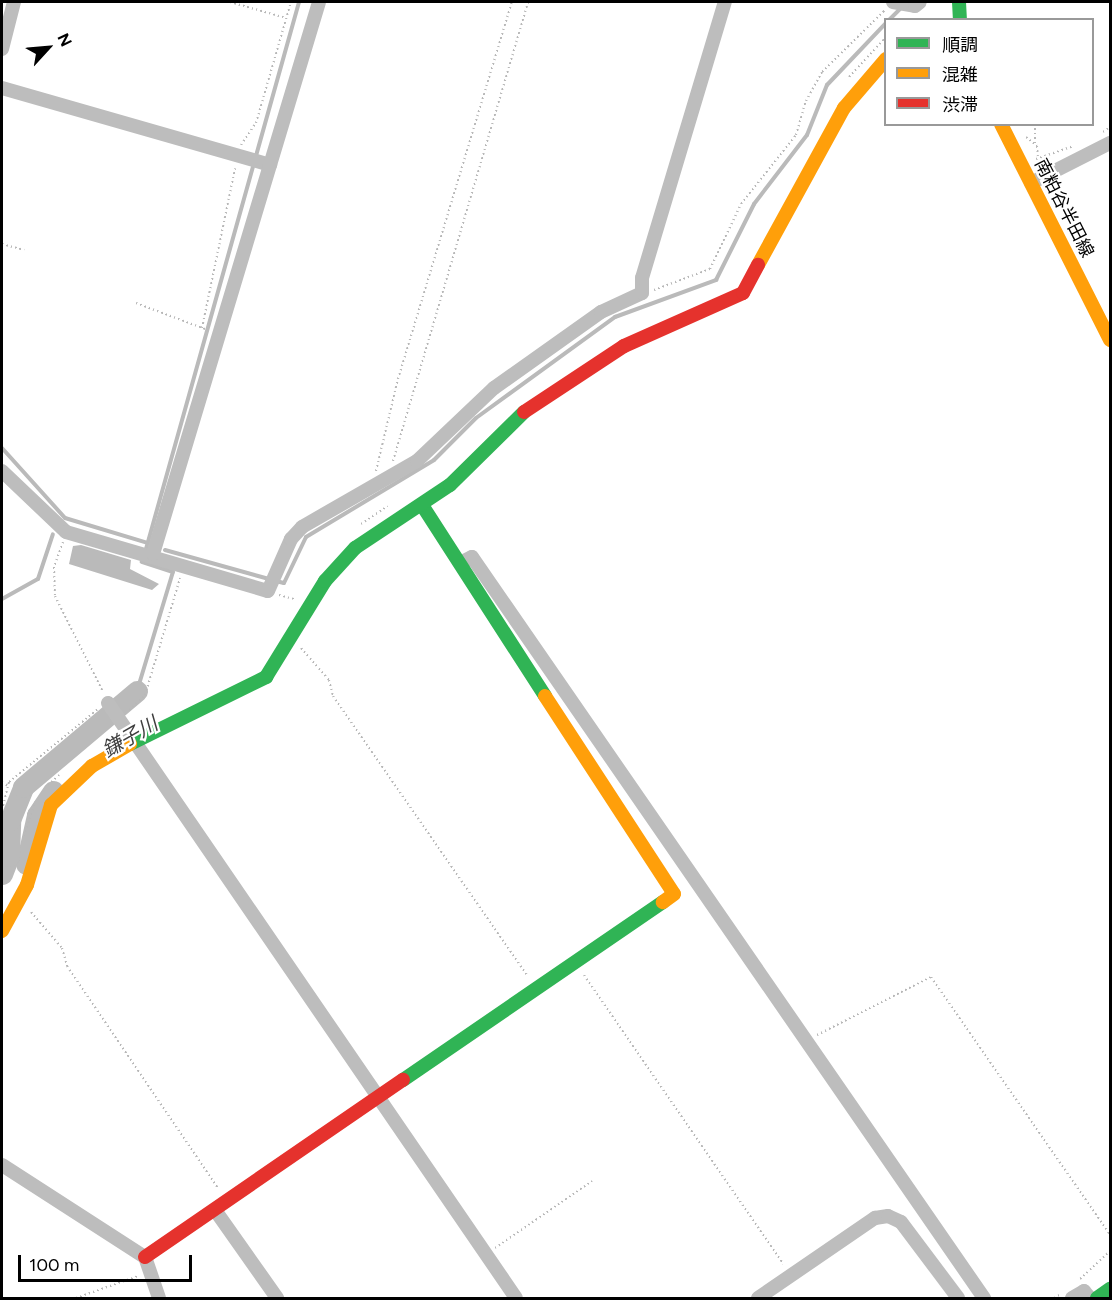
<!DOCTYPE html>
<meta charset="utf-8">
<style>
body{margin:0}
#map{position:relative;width:1112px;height:1300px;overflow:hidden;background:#fff;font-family:Figtree,"Noto Sans JP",sans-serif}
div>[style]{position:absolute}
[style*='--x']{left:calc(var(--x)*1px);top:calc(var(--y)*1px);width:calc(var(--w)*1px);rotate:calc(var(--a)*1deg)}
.water>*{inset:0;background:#bababa}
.stream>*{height:4px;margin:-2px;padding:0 2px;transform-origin:2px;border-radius:2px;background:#bababa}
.river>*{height:21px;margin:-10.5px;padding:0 10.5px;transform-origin:10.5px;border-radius:10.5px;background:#bababa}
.path>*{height:2px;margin-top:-1px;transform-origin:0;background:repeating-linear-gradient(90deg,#b8b8b8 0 1.5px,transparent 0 4.5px)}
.street>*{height:14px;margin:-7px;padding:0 7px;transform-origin:7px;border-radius:7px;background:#bdbdbd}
.fast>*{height:14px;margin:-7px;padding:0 7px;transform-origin:7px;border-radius:7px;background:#30b455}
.slow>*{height:14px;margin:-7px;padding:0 7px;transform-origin:7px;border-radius:7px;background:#ff9f0a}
.jam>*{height:14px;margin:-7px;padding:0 7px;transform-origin:7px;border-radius:7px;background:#e5322d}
span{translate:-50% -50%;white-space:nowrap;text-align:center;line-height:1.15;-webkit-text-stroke:4.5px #fff;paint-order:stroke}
.street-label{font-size:18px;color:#000}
.water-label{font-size:20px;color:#3e3e3e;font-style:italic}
.frame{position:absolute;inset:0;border:3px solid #000;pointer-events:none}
.legend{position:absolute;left:884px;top:18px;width:210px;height:108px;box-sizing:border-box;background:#fff;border:2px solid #999;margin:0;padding:8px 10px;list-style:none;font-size:18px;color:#000}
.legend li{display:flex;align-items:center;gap:12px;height:30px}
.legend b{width:30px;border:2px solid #999}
.north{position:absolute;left:18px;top:18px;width:60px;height:60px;-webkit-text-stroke:4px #fff;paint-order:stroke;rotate:64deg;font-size:16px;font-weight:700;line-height:24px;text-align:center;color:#000}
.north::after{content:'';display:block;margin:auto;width:21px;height:27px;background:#000;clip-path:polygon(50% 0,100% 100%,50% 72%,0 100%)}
.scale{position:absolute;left:18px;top:1255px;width:174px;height:27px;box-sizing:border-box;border:3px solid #000;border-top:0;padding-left:8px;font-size:18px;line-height:21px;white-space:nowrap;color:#000;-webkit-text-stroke:4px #fff;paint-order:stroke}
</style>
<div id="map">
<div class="water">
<div style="clip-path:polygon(81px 545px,131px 560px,130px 569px,159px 584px,152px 590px,69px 564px,73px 546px)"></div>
</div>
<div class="stream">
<div style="--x:889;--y:20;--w:20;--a:-45"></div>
<div style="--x:2;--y:448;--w:94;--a:48"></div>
<div style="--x:65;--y:518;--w:87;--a:16.8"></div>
<div style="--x:146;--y:549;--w:568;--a:-74.37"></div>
<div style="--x:165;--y:550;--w:108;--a:15.6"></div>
<div style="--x:276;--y:581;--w:8;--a:14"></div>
<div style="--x:284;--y:583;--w:51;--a:-64.4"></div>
<div style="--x:306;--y:537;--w:149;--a:-31"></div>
<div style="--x:434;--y:460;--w:59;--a:-45"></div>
<div style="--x:476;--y:418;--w:172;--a:-36"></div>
<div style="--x:615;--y:317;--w:108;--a:-20.1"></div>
<div style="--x:716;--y:280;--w:85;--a:-63.4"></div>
<div style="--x:754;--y:204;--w:87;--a:-52.5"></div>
<div style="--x:807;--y:135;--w:54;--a:-68.2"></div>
<div style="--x:827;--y:85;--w:86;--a:-46.4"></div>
<div style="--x:2;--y:599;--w:41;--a:-29.1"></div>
<div style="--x:38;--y:579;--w:47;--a:-71.6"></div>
<div style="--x:137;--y:691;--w:124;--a:-73.2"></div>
<div style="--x:173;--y:572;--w:33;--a:-162"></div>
</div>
<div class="river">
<div style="--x:26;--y:864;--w:50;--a:-77.3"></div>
<div style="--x:37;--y:815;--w:29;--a:-56"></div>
<div style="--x:2;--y:874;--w:19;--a:-69"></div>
<div style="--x:9;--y:856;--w:36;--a:-88"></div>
<div style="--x:10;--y:820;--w:35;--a:-68"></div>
<div style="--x:23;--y:787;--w:149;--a:-40.1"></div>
</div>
<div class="path">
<div style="--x:230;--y:2;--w:58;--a:15.9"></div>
<div style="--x:849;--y:77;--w:54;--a:-47.2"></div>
<div style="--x:1103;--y:132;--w:9;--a:-36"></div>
<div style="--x:1026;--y:137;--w:14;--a:39"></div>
<div style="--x:1037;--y:146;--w:12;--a:85"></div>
<div style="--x:1035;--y:143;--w:19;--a:-90"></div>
<div style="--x:241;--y:145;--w:27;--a:-56"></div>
<div style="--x:256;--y:123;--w:126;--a:-73.9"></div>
<div style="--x:1036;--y:159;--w:39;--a:-19"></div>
<div style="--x:2;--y:244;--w:23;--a:15"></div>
<div style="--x:654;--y:290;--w:60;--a:-20.6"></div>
<div style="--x:710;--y:269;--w:72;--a:-64.5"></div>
<div style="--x:741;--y:204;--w:88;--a:-51.4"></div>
<div style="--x:796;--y:135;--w:35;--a:-74"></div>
<div style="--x:806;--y:101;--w:33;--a:-61"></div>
<div style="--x:822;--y:72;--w:88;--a:-44.5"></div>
<div style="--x:136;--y:303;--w:77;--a:20.6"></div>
<div style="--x:202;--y:328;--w:163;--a:-78.3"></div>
<div style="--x:393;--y:461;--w:478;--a:-73.6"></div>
<div style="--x:376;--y:471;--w:95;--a:-76.6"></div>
<div style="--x:398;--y:379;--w:394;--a:-73.2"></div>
<div style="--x:361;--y:524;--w:32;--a:-34"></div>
<div style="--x:63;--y:542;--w:27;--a:110"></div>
<div style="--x:54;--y:567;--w:29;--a:88"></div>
<div style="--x:55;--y:596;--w:107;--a:63.4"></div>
<div style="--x:279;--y:595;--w:16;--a:15"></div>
<div style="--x:2;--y:627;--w:31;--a:90"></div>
<div style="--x:301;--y:648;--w:43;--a:48.8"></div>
<div style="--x:329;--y:680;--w:16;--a:76"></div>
<div style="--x:333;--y:696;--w:340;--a:55.2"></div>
<div style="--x:129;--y:710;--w:22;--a:-43"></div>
<div style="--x:145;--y:695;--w:122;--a:-73.3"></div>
<div style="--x:2;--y:782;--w:7;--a:34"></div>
<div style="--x:48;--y:785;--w:15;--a:-42"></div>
<div style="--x:2;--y:810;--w:29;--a:-76"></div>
<div style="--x:9;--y:782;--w:115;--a:-39.4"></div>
<div style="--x:24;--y:836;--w:36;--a:-72"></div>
<div style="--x:31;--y:912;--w:48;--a:49.3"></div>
<div style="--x:62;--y:948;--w:19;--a:74"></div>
<div style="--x:67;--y:966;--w:268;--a:55.8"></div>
<div style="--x:584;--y:975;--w:351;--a:55.4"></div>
<div style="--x:817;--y:1035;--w:128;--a:-27"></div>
<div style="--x:931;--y:977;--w:314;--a:55.2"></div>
<div style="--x:495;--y:1248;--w:118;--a:-34.6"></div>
<div style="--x:1080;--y:1279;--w:41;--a:-43"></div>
<div style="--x:76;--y:1298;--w:66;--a:-19.5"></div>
<div style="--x:1054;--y:1298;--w:8;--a:-30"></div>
</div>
<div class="street">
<div style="--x:893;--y:2;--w:22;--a:10"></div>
<div style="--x:915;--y:6;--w:6;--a:-39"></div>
<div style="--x:2;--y:49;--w:49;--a:-75.7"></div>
<div style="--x:2;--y:88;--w:279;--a:16"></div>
<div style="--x:1031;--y:183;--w:89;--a:-26.9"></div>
<div style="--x:2;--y:471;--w:88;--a:43.6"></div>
<div style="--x:66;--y:532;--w:210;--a:16.3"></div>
<div style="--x:268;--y:591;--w:57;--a:-66.1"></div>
<div style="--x:291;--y:539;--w:16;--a:-47"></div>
<div style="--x:302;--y:527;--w:133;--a:-29.9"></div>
<div style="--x:417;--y:461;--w:106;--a:-43.5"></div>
<div style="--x:494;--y:388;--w:131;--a:-35.4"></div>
<div style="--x:601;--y:312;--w:45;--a:-24.9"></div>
<div style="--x:642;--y:293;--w:15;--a:-90"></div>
<div style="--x:642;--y:278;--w:288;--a:-73.3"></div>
<div style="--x:153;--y:554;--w:576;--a:-73.26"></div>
<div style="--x:462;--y:562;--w:11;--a:-27"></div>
<div style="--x:472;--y:557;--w:901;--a:55.36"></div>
<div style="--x:108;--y:703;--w:721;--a:55.56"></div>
<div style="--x:2;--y:1165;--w:170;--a:32.8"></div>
<div style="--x:145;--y:1257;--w:43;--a:71.1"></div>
<div style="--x:215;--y:1210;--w:108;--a:54.8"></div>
<div style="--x:758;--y:1298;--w:142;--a:-34.4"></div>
<div style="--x:875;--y:1218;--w:13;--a:-9"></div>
<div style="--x:888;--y:1216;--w:14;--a:25"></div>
<div style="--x:901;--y:1222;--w:95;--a:53.1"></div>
<div style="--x:1072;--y:1298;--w:14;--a:-30"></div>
<div style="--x:1084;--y:1291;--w:9;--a:49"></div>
</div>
<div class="fast">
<div style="--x:959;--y:2;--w:18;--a:87"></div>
<div style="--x:422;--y:505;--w:227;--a:57.2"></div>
<div style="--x:130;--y:744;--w:152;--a:-26.2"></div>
<div style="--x:266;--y:677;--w:113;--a:-58.4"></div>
<div style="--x:325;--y:581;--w:45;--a:-47.7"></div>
<div style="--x:355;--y:548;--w:114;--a:-33.6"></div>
<div style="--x:450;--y:485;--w:104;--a:-44.6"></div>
<div style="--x:403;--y:1080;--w:315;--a:-34.4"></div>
<div style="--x:1097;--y:1298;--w:16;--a:-35"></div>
</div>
<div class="slow">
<div style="--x:1001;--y:124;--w:242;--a:63.2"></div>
<div style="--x:758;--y:265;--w:179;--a:-61.3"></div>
<div style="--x:844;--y:108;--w:65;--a:-49.4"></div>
<div style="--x:545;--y:696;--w:236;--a:56.9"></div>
<div style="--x:674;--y:894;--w:14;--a:144"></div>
<div style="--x:2;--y:931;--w:52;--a:-61.5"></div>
<div style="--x:27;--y:885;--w:84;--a:-73.3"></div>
<div style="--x:51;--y:805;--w:57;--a:-43.6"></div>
<div style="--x:92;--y:766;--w:44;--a:-30.1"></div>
</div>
<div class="jam">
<div style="--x:524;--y:412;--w:120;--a:-33.4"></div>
<div style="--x:624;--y:346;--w:130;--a:-24"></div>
<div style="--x:743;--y:293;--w:32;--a:-62"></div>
<div style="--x:145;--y:1257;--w:313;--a:-34.5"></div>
</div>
<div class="street-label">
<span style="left:1064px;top:208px;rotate:63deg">南粕谷半田線</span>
</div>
<div class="water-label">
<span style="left:130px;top:737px;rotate:-30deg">鎌子川</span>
</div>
<div class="frame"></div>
<ul class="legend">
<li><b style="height:8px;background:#30b455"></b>順調</li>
<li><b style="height:8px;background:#ff9f0a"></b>混雑</li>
<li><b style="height:8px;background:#e5322d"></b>渋滞</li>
</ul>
<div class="north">N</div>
<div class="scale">100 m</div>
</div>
